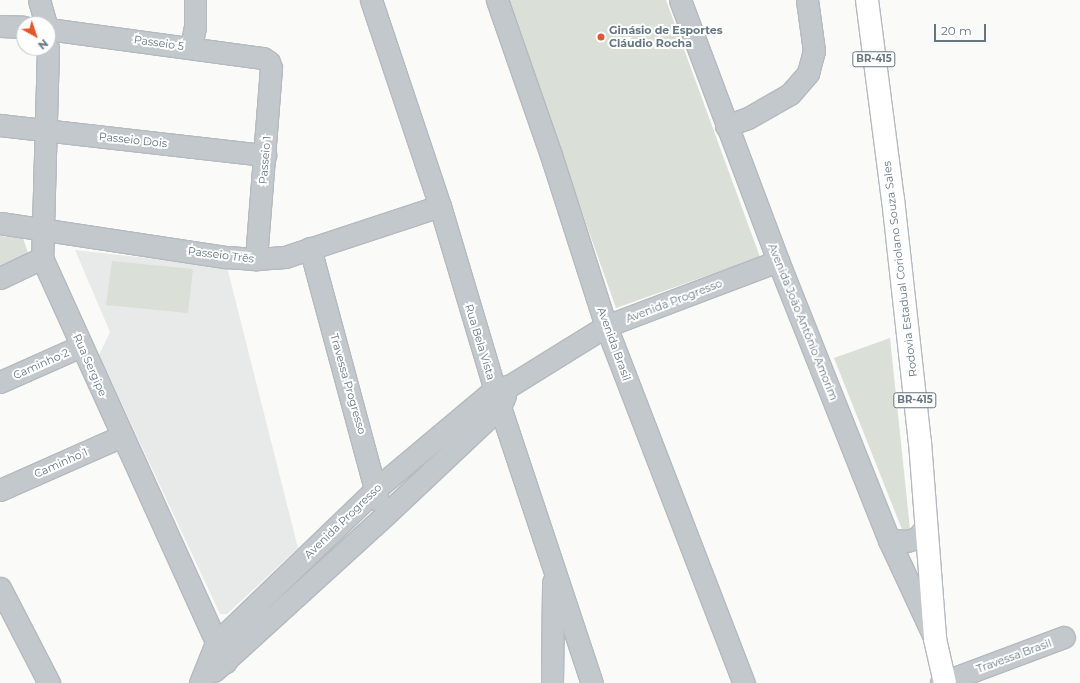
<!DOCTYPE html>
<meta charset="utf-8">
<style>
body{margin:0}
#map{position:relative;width:1080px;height:683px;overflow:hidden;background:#fafaf8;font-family:Montserrat,sans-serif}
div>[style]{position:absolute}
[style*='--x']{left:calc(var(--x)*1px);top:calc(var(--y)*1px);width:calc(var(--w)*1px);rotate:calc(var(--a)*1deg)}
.built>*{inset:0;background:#e8e9e9}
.green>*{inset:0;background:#dadfd7}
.roads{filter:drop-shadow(1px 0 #b5babe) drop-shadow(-1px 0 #b5babe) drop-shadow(0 1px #b5babe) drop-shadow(0 -1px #b5babe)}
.minor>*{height:21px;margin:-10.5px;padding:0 10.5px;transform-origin:10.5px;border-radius:10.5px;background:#c3c8cc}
.major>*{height:22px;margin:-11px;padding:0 11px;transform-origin:11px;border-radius:11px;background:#fff}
.dots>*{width:11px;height:11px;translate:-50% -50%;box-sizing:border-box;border:2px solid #fff;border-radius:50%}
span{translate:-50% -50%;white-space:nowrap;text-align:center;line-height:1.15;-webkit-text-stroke:4px #fff;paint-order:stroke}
.shield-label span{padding:1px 3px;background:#fff;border:1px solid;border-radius:3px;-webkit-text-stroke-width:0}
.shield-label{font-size:10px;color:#657683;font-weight:700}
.poi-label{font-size:11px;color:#657683;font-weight:700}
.left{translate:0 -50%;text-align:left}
.street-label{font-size:11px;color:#657683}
.north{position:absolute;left:16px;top:16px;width:40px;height:40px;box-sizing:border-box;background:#fff;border:1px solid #c1c8cd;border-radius:50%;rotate:140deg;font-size:11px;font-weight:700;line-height:16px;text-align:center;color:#657683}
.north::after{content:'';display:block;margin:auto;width:14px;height:18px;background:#e4572e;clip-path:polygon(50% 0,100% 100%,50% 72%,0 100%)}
.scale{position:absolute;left:934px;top:24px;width:52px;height:18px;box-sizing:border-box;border:2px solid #657683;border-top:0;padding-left:5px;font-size:12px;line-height:14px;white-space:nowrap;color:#657683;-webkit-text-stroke:3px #fff;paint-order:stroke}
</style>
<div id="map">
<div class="built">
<div style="clip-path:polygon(75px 250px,227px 267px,298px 548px,227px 614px,220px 614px,99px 355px,110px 332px)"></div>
</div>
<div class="green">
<div style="clip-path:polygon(507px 0,666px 0,760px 257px,616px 308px)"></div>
<div style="clip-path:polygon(0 236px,23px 238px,28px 253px,0 266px)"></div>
<div style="clip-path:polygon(112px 261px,193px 269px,188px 313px,106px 305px)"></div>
<div style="clip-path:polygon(890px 338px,910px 529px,903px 532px,834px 358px)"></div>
</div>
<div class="roads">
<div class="minor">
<div style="--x:39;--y:0;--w:25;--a:74"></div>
<div style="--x:371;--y:0;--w:217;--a:71.5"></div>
<div style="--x:440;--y:206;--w:210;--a:73.4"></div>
<div style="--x:500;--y:407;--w:291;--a:71.6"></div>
<div style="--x:497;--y:0;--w:164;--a:70.8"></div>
<div style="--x:551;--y:155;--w:180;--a:72.2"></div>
<div style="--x:606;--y:326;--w:383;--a:68.9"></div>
<div style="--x:680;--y:0;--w:279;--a:69.4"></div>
<div style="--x:778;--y:261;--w:300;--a:68.3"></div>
<div style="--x:889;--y:540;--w:107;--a:65.1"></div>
<div style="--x:0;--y:26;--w:24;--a:2"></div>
<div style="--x:48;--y:29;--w:217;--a:7.7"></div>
<div style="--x:263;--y:58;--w:7;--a:34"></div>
<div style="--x:269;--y:62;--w:6;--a:72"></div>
<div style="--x:271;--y:68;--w:192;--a:94.5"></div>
<div style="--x:191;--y:47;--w:20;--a:-79"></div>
<div style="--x:195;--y:27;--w:27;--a:-90"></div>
<div style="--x:48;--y:48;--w:210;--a:91.6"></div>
<div style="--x:42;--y:258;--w:444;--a:65.6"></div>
<div style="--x:0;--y:125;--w:267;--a:6.5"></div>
<div style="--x:726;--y:126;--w:23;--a:-20"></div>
<div style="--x:748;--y:118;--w:48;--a:-29.7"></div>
<div style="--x:790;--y:94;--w:28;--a:-49"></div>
<div style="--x:808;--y:73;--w:23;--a:-75"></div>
<div style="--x:814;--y:51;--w:51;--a:-97.8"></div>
<div style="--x:0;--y:223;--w:229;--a:8.6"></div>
<div style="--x:226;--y:257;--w:30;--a:4"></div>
<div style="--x:256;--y:259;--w:29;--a:-4"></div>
<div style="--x:285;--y:257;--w:163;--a:-18.2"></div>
<div style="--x:310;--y:248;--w:261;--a:74.9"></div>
<div style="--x:0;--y:278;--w:47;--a:-25.5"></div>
<div style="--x:0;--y:382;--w:89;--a:-24"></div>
<div style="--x:0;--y:490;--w:133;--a:-23.9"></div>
<div style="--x:889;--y:540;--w:18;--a:3"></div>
<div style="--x:907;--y:541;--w:10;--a:-17"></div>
<div style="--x:917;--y:538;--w:14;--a:-51"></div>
<div style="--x:0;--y:588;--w:107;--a:62.7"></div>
<div style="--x:214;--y:671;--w:224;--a:-42.3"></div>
<div style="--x:380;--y:520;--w:165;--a:-43.3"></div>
<div style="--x:500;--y:407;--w:12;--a:-66"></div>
<div style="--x:200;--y:683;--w:43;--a:-68.2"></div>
<div style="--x:216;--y:643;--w:223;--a:-43.9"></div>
<div style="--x:377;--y:488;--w:154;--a:-40"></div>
<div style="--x:495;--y:389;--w:16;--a:-14"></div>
<div style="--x:511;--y:385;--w:112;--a:-31.8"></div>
<div style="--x:606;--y:326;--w:184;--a:-20.7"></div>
<div style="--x:552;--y:683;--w:101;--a:-89.4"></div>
<div style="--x:941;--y:683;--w:131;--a:-20.5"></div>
</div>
<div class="major">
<div style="--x:867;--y:0;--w:201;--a:82.6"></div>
<div style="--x:893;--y:199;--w:244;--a:83.7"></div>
<div style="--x:920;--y:442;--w:198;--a:85.6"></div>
<div style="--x:935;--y:639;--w:45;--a:77.2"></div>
</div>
</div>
<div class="dots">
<div style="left:601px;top:37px;background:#e4572e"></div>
</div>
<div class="shield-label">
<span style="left:874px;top:59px">BR-415</span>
<span style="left:915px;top:400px">BR-415</span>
</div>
<div class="poi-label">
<span class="left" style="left:609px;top:37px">Ginásio de Esportes<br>Cláudio Rocha</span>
</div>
<div class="street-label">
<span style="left:159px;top:43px;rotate:8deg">Passeio 5</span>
<span style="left:133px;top:140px;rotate:6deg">Passeio Dois</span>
<span style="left:265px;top:160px;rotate:-85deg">Passeio 1</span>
<span style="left:221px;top:255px;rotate:7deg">Passeio Três</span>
<span style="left:900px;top:269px;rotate:-97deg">Rodovia Estadual Coriolano Souza Sales</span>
<span style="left:674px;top:301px;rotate:-21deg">Avenida Progresso</span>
<span style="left:803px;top:322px;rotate:68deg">Avenida João Antônio Amorim</span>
<span style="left:480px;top:342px;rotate:73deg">Rua Bela Vista</span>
<span style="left:614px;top:344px;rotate:70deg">Avenida Brasil</span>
<span style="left:41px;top:364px;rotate:-24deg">Caminho 2</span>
<span style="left:90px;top:365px;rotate:66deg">Rua Sergipe</span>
<span style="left:348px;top:384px;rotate:74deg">Travessa Progresso</span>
<span style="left:61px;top:463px;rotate:-24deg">Caminho 1</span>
<span style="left:343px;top:521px;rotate:-44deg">Avenida Progresso</span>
<span style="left:1014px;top:656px;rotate:-20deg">Travessa Brasil</span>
</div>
<div class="north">N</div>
<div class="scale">20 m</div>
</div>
